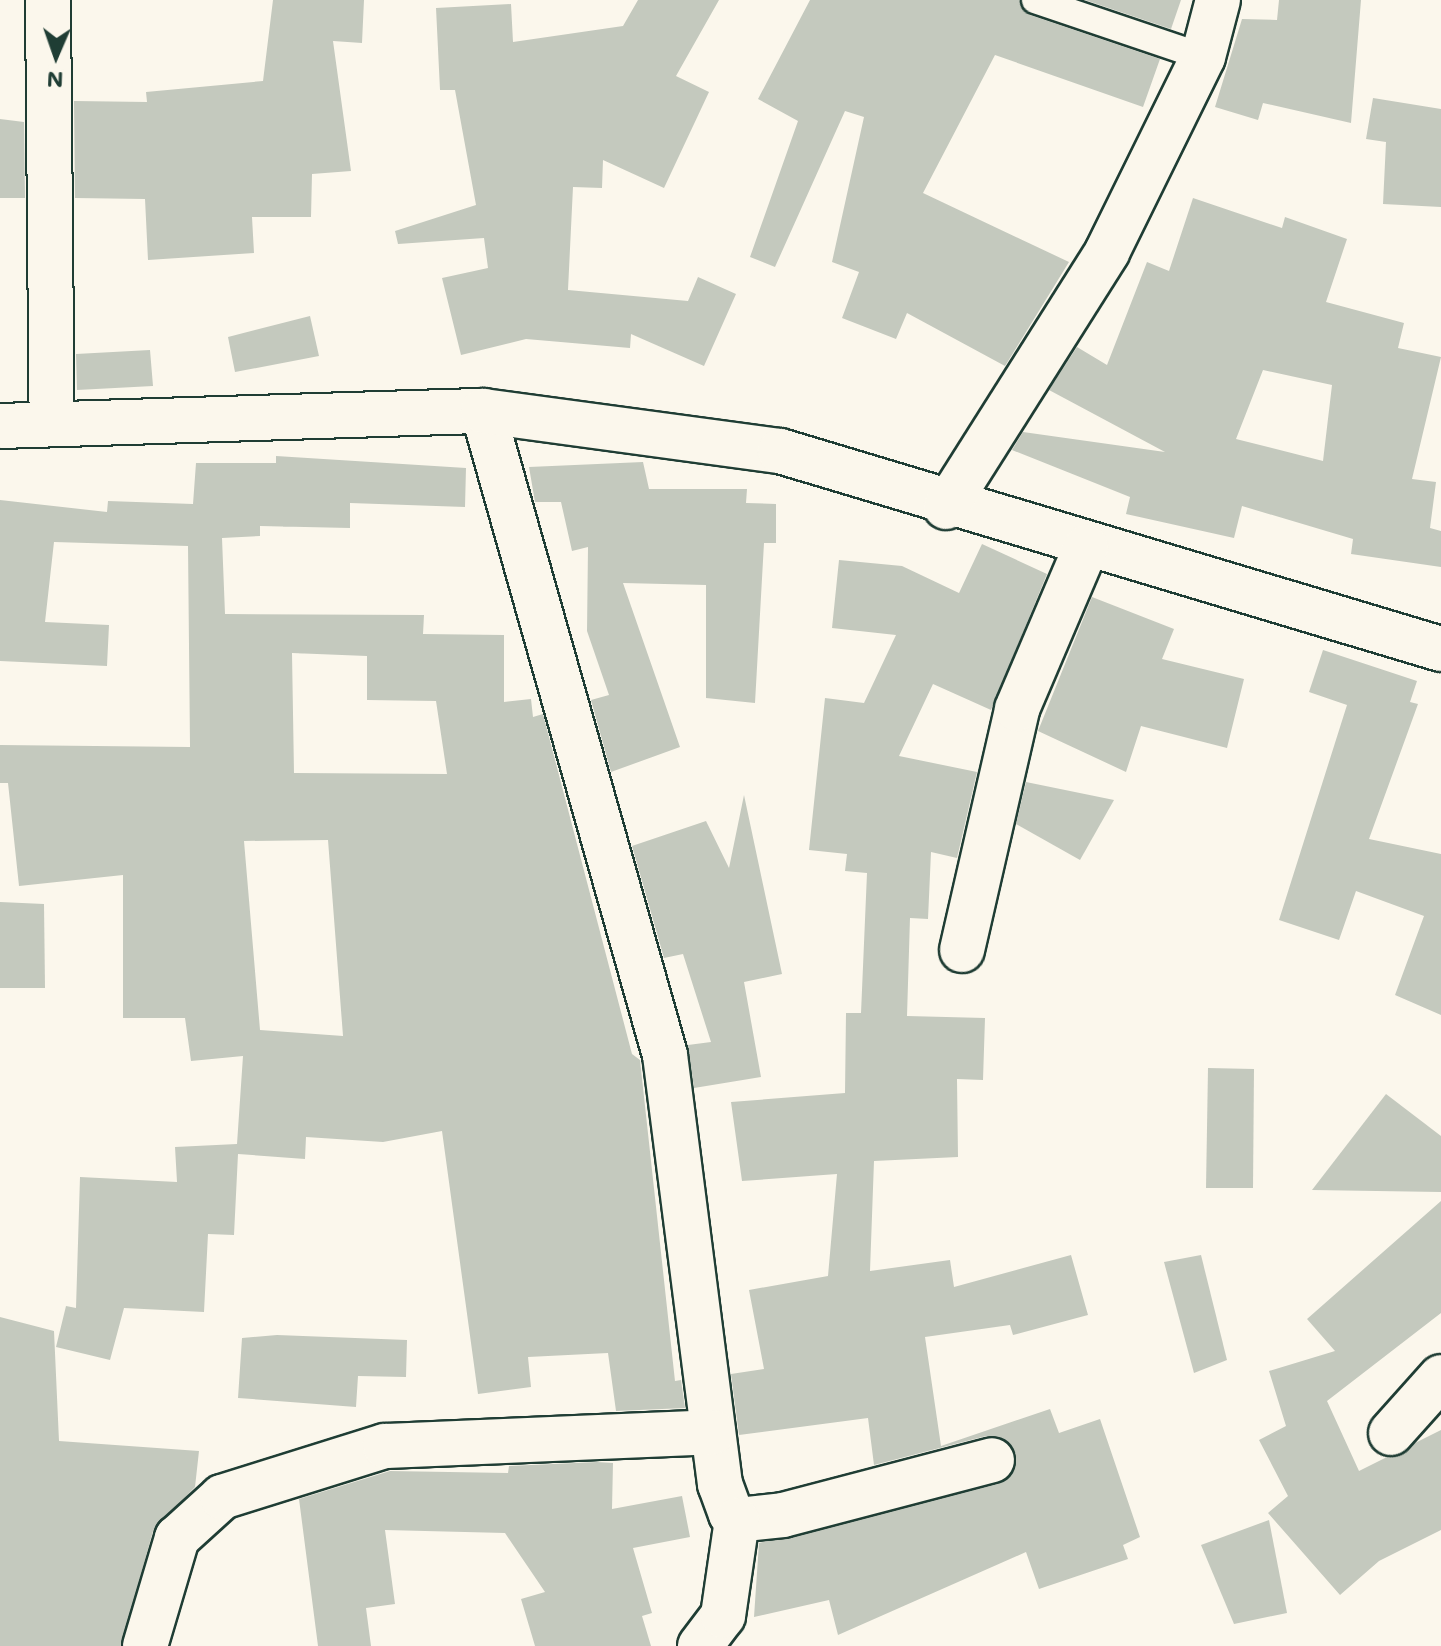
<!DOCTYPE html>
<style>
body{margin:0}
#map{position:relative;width:1441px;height:1646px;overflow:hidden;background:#fbf7ec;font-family:Mali,sans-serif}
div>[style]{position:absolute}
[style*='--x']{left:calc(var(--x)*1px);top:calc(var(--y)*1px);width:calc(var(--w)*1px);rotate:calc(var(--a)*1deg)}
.building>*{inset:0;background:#c4c9be}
.roads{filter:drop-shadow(2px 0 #1f3d34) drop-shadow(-2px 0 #1f3d34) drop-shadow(0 2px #1f3d34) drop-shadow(0 -2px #1f3d34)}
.service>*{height:26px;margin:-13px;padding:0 13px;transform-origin:13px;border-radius:13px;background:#fbf7ec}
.minor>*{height:44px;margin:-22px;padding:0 22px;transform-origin:22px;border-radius:22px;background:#fbf7ec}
span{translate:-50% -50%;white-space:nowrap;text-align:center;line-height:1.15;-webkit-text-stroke:8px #fbf7ec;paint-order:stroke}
.north{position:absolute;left:16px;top:16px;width:80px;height:80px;-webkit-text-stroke:6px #fbf7ec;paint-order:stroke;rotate:182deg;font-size:22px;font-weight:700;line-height:32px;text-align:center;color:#1f3d34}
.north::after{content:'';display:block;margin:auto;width:28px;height:36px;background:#1f3d34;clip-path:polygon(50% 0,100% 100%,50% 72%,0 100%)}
</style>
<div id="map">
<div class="building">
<div style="clip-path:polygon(273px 0,364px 0,362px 43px,333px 41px,351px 171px,312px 174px,311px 217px,252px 217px,254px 253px,148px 260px,145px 199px,75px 198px,74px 101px,147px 102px,146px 92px,263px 81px)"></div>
<div style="clip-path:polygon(638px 0,719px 0,676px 76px,709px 92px,664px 188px,603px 160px,602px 188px,573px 187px,568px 290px,688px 301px,698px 277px,736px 294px,704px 366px,631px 334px,630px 348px,526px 339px,461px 355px,442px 278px,488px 268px,484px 238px,398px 244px,395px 231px,476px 205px,455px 90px,440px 90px,436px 8px,511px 4px,513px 42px,623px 26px)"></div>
<div style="clip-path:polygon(810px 0,1019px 0,1030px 15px,1160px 59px,1143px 107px,995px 55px,923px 193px,1069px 262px,1005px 366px,907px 313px,896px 339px,842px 318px,859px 272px,832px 262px,864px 117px,845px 111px,775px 267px,750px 257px,798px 121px,758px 99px)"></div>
<div style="clip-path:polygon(1085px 0,1181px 0,1171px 29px)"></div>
<div style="clip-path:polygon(1279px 0,1361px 0,1351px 123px,1263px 103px,1258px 120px,1215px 107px,1242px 19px,1277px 20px)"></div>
<div style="clip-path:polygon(1373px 98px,1441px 109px,1441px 207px,1383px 204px,1386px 142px,1366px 139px)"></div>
<div style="clip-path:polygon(0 119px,24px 122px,25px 198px,0 198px)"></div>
<div style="clip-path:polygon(evenodd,1193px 198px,1282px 228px,1285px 217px,1347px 239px,1326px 302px,1404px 323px,1398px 348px,1441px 357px,1412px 479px,1436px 482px,1430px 528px,1441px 531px,1441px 567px,1351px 554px,1353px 539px,1242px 506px,1234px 538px,1126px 514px,1130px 497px,1012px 450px,1023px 432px,1165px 452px,1049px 390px,1077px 347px,1107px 365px,1147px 262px,1169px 271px,1193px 198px,1263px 370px,1332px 385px,1323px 461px,1236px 439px,1263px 370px)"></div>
<div style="clip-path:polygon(310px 316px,319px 356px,235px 372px,228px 337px)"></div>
<div style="clip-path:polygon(150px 350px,153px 386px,77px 390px,76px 354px)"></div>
<div style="clip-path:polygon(evenodd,276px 456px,466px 468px,465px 507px,350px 503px,350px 528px,260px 526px,260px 536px,222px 538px,225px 614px,424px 615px,423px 634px,504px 635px,504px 702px,531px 699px,533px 717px,543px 714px,632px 1054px,640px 1060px,675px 1381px,681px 1380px,685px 1408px,616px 1411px,608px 1353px,528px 1357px,531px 1387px,478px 1394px,442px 1131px,383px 1142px,306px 1137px,305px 1159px,238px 1154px,234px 1235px,208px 1234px,204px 1312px,124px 1308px,110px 1360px,56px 1347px,66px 1306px,76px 1308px,80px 1177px,177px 1182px,175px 1147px,237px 1144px,243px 1056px,191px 1061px,185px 1018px,123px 1018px,123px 875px,19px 886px,8px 783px,0 783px,0 745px,190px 747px,188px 546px,54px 542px,45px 622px,109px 625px,107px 666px,0 661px,0 500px,107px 512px,108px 501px,193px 504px,196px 463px,276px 463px,276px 456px,292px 653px,367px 656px,367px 700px,436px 701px,447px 774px,294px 773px,292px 653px,276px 456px,328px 840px,343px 1036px,260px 1030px,244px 841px,328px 840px)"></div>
<div style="clip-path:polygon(643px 462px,649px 489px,747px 489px,746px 503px,776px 504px,776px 543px,764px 543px,755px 703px,706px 698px,706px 585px,623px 583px,680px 747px,611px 772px,591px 700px,609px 695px,587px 631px,588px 547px,572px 551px,561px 502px,535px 502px,529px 467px)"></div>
<div style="clip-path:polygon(982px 544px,1047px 574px,991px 710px,933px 684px,899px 756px,977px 772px,957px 858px,931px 852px,928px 919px,910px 918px,907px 1016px,985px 1018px,983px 1080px,957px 1079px,958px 1157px,874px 1161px,870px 1271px,950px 1260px,954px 1287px,1071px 1255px,1088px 1315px,1013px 1335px,1010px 1325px,925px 1337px,941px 1446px,1050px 1409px,1059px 1433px,1100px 1419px,1140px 1537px,1123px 1545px,1128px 1559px,1039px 1589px,1026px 1552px,838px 1635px,829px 1600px,754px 1617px,759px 1543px,998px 1484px,1010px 1477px,1016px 1454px,1009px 1442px,986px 1436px,874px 1465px,868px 1418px,739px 1435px,731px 1374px,764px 1369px,749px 1290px,828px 1276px,837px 1174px,742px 1181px,731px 1102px,845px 1093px,846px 1013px,861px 1013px,867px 873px,845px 871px,847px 854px,809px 850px,825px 698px,864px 703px,896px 635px,832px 628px,839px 560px,902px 566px,959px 593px)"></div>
<div style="clip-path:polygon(1092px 597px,1174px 629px,1162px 659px,1244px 679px,1227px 748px,1141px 726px,1126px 772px,1038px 731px)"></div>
<div style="clip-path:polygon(1323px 650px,1417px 681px,1410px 702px,1418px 704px,1369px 839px,1441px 854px,1441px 1015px,1395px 995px,1424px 916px,1356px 891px,1339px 940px,1279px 920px,1347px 705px,1309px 692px)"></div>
<div style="clip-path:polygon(1026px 782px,1114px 800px,1080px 860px,1016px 824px)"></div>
<div style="clip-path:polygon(744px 795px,782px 974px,744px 982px,761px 1077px,694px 1088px,688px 1045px,711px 1042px,683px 954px,664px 958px,632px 846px,706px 821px,729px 868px)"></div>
<div style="clip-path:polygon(0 902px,44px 904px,45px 988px,0 988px)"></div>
<div style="clip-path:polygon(1208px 1068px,1254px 1069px,1253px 1188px,1206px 1188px)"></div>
<div style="clip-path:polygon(1386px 1094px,1441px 1136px,1441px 1192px,1312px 1190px)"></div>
<div style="clip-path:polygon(1441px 1201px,1441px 1313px,1327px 1401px,1359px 1471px,1441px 1430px,1441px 1530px,1379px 1561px,1340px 1595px,1268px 1513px,1288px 1496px,1259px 1440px,1286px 1426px,1269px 1371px,1335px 1351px,1307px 1319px)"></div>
<div style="clip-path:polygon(1201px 1255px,1227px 1360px,1194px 1373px,1164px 1262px)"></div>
<div style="clip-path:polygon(0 1317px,54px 1331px,59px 1441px,199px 1451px,195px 1487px,153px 1531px,121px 1646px,0 1646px)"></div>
<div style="clip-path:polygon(277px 1335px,407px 1340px,406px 1377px,358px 1376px,356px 1407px,238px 1398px,242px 1338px)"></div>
<div style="clip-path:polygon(597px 1462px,613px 1463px,612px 1509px,682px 1496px,690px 1537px,633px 1548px,652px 1613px,642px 1616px,651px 1646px,535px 1646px,521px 1599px,545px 1592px,505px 1533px,385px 1530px,395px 1604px,366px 1608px,371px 1646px,318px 1646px,299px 1499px,390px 1471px,508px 1473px,509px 1466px)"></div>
<div style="clip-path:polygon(1269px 1520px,1287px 1613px,1234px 1624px,1201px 1545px)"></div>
</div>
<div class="roads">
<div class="service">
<div style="--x:1035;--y:0;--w:177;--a:18.7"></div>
</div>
<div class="minor">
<div style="--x:48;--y:0;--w:424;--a:89.5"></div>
<div style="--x:483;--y:411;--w:669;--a:74.22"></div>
<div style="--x:665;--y:1055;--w:433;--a:82.7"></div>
<div style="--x:720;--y:1484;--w:32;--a:70"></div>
<div style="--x:731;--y:1514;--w:8;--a:45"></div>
<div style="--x:737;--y:1520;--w:46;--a:-6.2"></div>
<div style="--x:783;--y:1515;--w:216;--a:-14.7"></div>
<div style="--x:0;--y:426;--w:483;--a:-1.8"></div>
<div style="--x:483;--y:411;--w:300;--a:7.7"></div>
<div style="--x:780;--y:451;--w:690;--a:16.68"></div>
<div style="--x:946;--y:507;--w:302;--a:-57.7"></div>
<div style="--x:1107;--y:252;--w:217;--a:-63.8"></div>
<div style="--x:1203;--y:57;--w:59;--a:-75.3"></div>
<div style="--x:962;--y:950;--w:247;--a:-77.1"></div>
<div style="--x:1017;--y:709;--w:176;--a:-66.9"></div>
<div style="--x:1391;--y:1433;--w:75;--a:-48.2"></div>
<div style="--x:145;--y:1646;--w:113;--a:-73.5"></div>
<div style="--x:177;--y:1538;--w:61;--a:-42.3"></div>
<div style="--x:222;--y:1497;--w:171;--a:-17.4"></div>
<div style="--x:385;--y:1446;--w:328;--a:-2.4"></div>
<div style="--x:700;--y:1646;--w:38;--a:-53"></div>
<div style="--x:723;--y:1616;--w:97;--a:-81.7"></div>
</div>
</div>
<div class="north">N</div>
</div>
